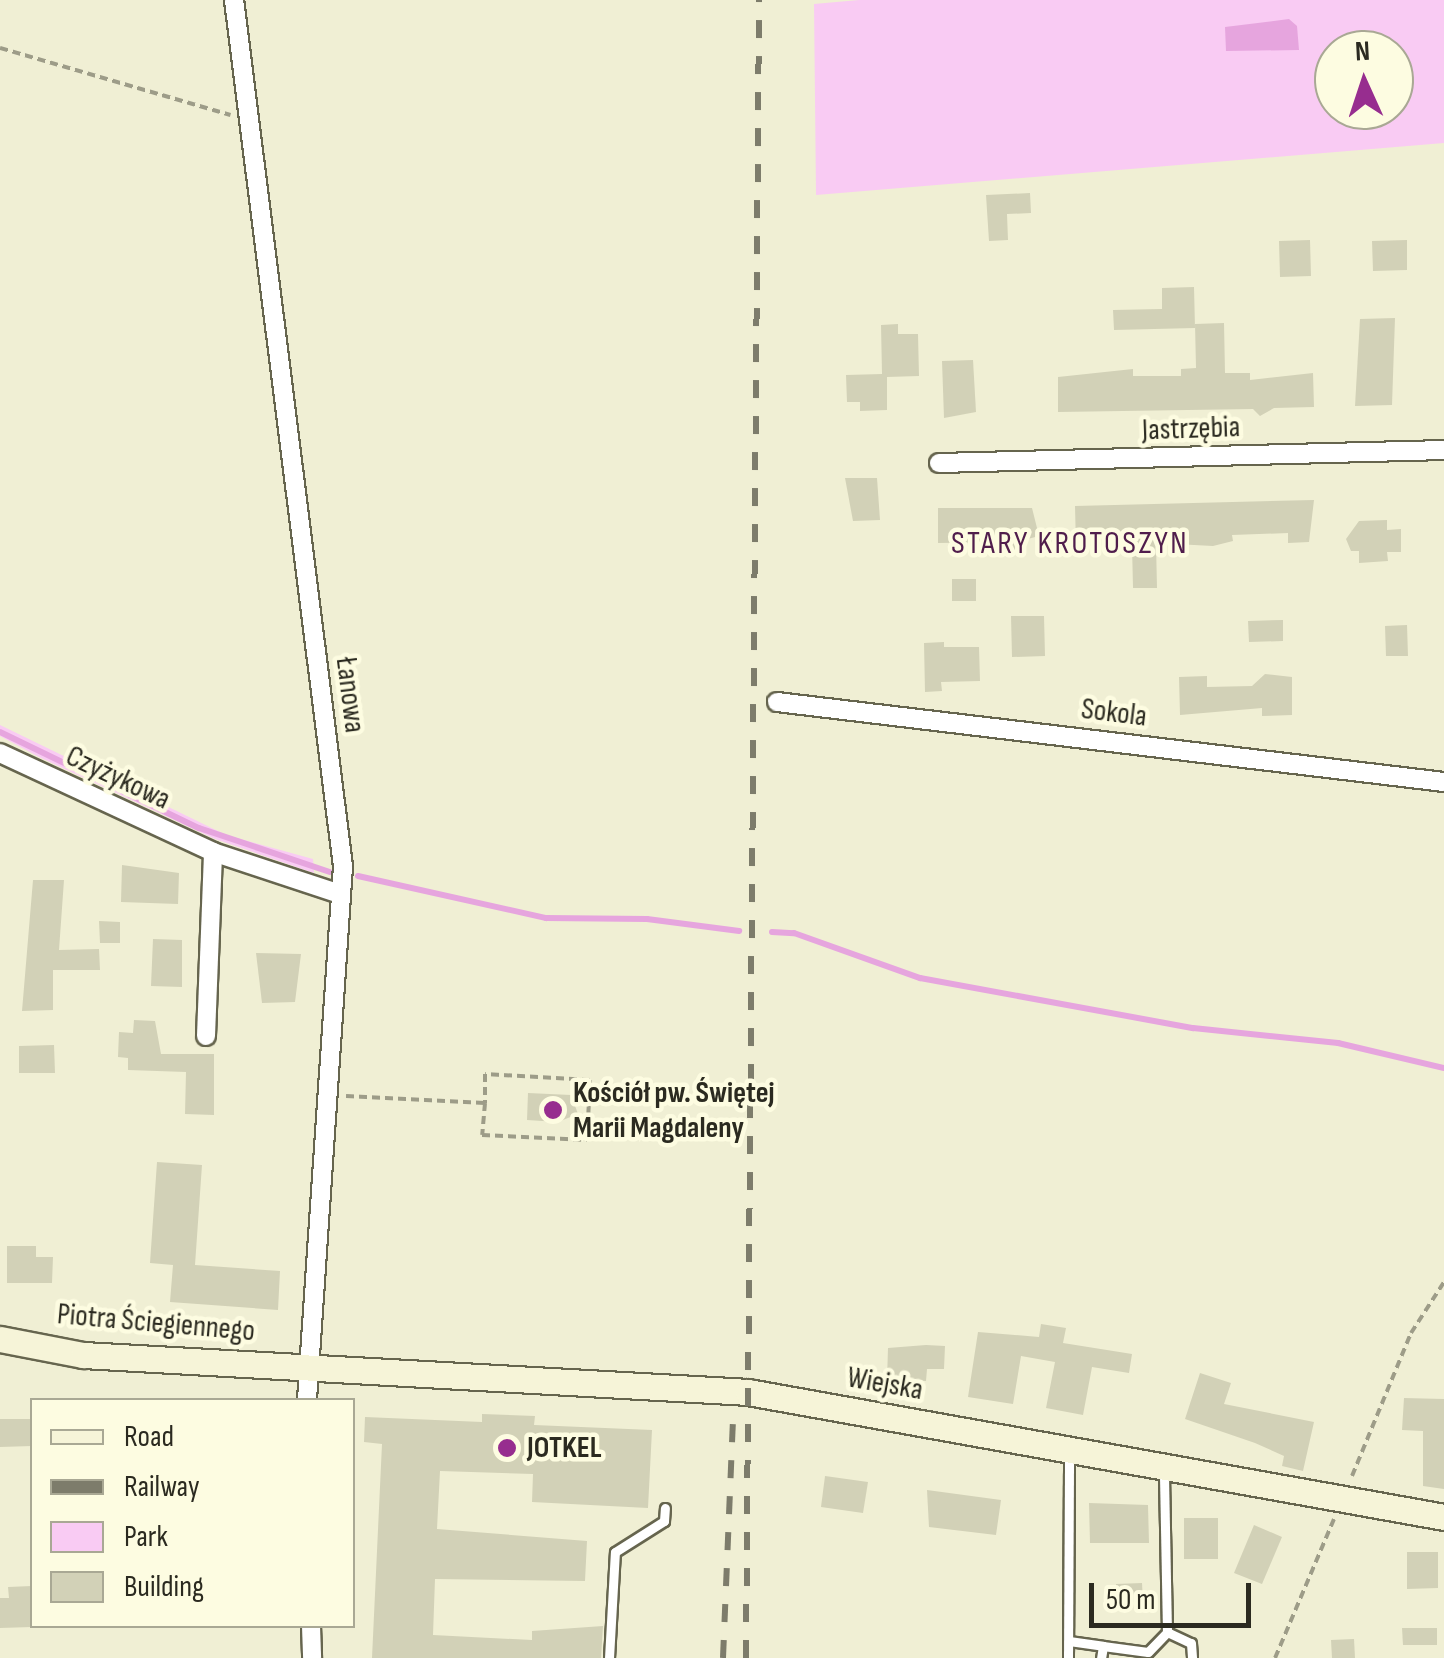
<!DOCTYPE html>
<meta charset="utf-8">
<style>
body{margin:0}
#map{position:relative;width:1444px;height:1658px;overflow:hidden;background:#f0efd4;font-family:"Sofia Sans Condensed",sans-serif}
div>[style]{position:absolute}
[style*='--x']{left:calc(var(--x)*1px);top:calc(var(--y)*1px);width:calc(var(--w)*1px);rotate:calc(var(--a)*1deg)}
.green>*{inset:0;background:#f9cbf3}
.water>*{inset:0;background:#e6a5de}
.stream>*{height:6px;margin:-3px;padding:0 3px;transform-origin:3px;border-radius:3px;background:#e6a5de}
.building>*{inset:0;background:#d2d1b7}
.path>*{height:4px;margin-top:-2px;transform-origin:0;background:repeating-linear-gradient(90deg,#9d9c88 0 8px,transparent 0 13px)}
.roads{filter:drop-shadow(2px 0 #66654e) drop-shadow(-2px 0 #66654e) drop-shadow(0 2px #66654e) drop-shadow(0 -2px #66654e)}
.lane>*{height:9px;margin:-4.5px;padding:0 4.5px;transform-origin:4.5px;border-radius:4.5px;background:#fff}
.street>*{height:18px;margin:-9px;padding:0 9px;transform-origin:9px;border-radius:9px;background:#fff}
.secondary>*{height:25px;margin:-12.5px;padding:0 12.5px;transform-origin:12.5px;border-radius:12.5px;background:#f6f4d8}
.rail>*{height:6px;margin-top:-3px;transform-origin:0;background:repeating-linear-gradient(90deg,#7d7c6b 0 18px,transparent 0 36px)}
.dots>*{width:28px;height:28px;translate:-50% -50%;box-sizing:border-box;border:5px solid #fdfce1;border-radius:50%}
span{translate:-50% -50%;white-space:nowrap;text-align:center;line-height:1.15;-webkit-text-stroke:9px #fdfce1;paint-order:stroke}
.street-label{font-size:30px;color:#2b2a20}
.poi-label{font-size:30px;color:#2b2a20;font-weight:700}
.left{translate:0 -50%;text-align:left}
.neighbourhood-label{font-size:32px;color:#501d4c;letter-spacing:2.5px}
.legend{position:absolute;left:30px;top:1398px;width:325px;height:230px;box-sizing:border-box;background:#fdfce1;border:2px solid #a9a894;margin:0;padding:12px 18px;list-style:none;font-size:30px;color:#2b2a20}
.legend li{display:flex;align-items:center;gap:20px;height:50px}
.legend b{width:50px;border:2px solid #a9a894}
.north{position:absolute;left:1314px;top:30px;width:100px;height:100px;box-sizing:border-box;background:#fdfce1;border:2px solid #a9a894;border-radius:50%;rotate:357deg;font-size:28px;font-weight:700;line-height:40px;text-align:center;color:#2b2a20}
.north::after{content:'';display:block;margin:auto;width:35px;height:45px;background:#972d8f;clip-path:polygon(50% 0,100% 100%,50% 72%,0 100%)}
.scale{position:absolute;left:1089px;top:1583px;width:162px;height:45px;box-sizing:border-box;border:5px solid #2b2a20;border-top:0;padding-left:12px;font-size:30px;line-height:35px;white-space:nowrap;color:#2b2a20;-webkit-text-stroke:8px #fdfce1;paint-order:stroke}
</style>
<div id="map">
<div class="green">
<div style="clip-path:polygon(evenodd,859px 0,1444px 0,1444px 143px,816px 195px,814px 4px,859px 0,1334px 50px,1394px 50px,1394px 110px,1334px 110px,1334px 50px)"></div>
<div style="clip-path:polygon(0 725px,226px 835px,313px 859px,314px 873px,215px 839px,39px 757px,0 736px)"></div>
</div>
<div class="water">
<div style="clip-path:polygon(1289px 19px,1297px 26px,1299px 50px,1226px 51px,1225px 27px)"></div>
</div>
<div class="stream">
<div style="--x:0;--y:732;--w:221;--a:25.8"></div>
<div style="--x:199;--y:828;--w:138;--a:18.6"></div>
<div style="--x:358;--y:876;--w:193;--a:12.6"></div>
<div style="--x:546;--y:918;--w:101;--a:0.6"></div>
<div style="--x:647;--y:919;--w:93;--a:7.4"></div>
<div style="--x:772;--y:932;--w:22;--a:3"></div>
<div style="--x:794;--y:933;--w:134;--a:19.7"></div>
<div style="--x:920;--y:978;--w:278;--a:10.4"></div>
<div style="--x:1193;--y:1028;--w:146;--a:5.9"></div>
<div style="--x:1338;--y:1043;--w:109;--a:13.3"></div>
</div>
<div class="building">
<div style="clip-path:polygon(1030px 193px,1031px 213px,1007px 214px,1008px 240px,989px 241px,986px 195px)"></div>
<div style="clip-path:polygon(1310px 240px,1311px 276px,1280px 277px,1279px 241px)"></div>
<div style="clip-path:polygon(1407px 240px,1407px 270px,1373px 271px,1372px 241px)"></div>
<div style="clip-path:polygon(1194px 287px,1195px 328px,1114px 330px,1113px 310px,1162px 309px,1162px 288px)"></div>
<div style="clip-path:polygon(1395px 318px,1392px 405px,1355px 406px,1360px 319px)"></div>
<div style="clip-path:polygon(1224px 323px,1225px 373px,1250px 373px,1250px 380px,1313px 373px,1314px 407px,1274px 408px,1260px 416px,1253px 409px,1058px 412px,1058px 377px,1133px 369px,1133px 376px,1181px 376px,1181px 369px,1196px 368px,1195px 324px)"></div>
<div style="clip-path:polygon(898px 324px,898px 334px,918px 334px,919px 376px,887px 377px,887px 410px,860px 411px,860px 402px,847px 402px,846px 375px,882px 374px,881px 325px)"></div>
<div style="clip-path:polygon(973px 360px,976px 412px,944px 418px,942px 361px)"></div>
<div style="clip-path:polygon(845px 478px,877px 478px,880px 520px,853px 521px)"></div>
<div style="clip-path:polygon(1314px 500px,1309px 542px,1288px 543px,1288px 533px,1232px 535px,1233px 541px,1213px 546px,1156px 543px,1157px 588px,1133px 588px,1132px 545px,1076px 546px,1075px 506px)"></div>
<div style="clip-path:polygon(938px 508px,1032px 508px,1039px 536px,1024px 540px,1024px 550px,1005px 551px,1005px 542px,938px 543px)"></div>
<div style="clip-path:polygon(1387px 520px,1387px 530px,1401px 529px,1401px 552px,1387px 552px,1388px 561px,1359px 563px,1359px 551px,1351px 551px,1346px 539px,1359px 521px)"></div>
<div style="clip-path:polygon(952px 579px,976px 579px,976px 601px,952px 601px)"></div>
<div style="clip-path:polygon(1011px 616px,1044px 616px,1045px 656px,1012px 657px)"></div>
<div style="clip-path:polygon(1283px 620px,1283px 641px,1249px 642px,1248px 621px)"></div>
<div style="clip-path:polygon(1407px 625px,1408px 656px,1386px 656px,1385px 626px)"></div>
<div style="clip-path:polygon(944px 642px,944px 647px,979px 647px,980px 681px,941px 682px,942px 691px,925px 692px,924px 643px)"></div>
<div style="clip-path:polygon(1265px 674px,1292px 677px,1292px 715px,1262px 716px,1262px 708px,1180px 715px,1179px 677px,1207px 676px,1207px 687px,1252px 686px)"></div>
<div style="clip-path:polygon(122px 865px,179px 873px,178px 904px,121px 902px)"></div>
<div style="clip-path:polygon(33px 880px,64px 880px,59px 950px,99px 949px,100px 970px,53px 970px,53px 1010px,22px 1011px)"></div>
<div style="clip-path:polygon(99px 921px,120px 922px,120px 943px,100px 943px)"></div>
<div style="clip-path:polygon(153px 939px,182px 940px,182px 987px,151px 986px)"></div>
<div style="clip-path:polygon(256px 953px,301px 954px,295px 1002px,262px 1003px)"></div>
<div style="clip-path:polygon(134px 1020px,155px 1021px,161px 1054px,214px 1054px,214px 1115px,185px 1114px,186px 1072px,128px 1070px,128px 1058px,118px 1057px,119px 1032px,133px 1033px)"></div>
<div style="clip-path:polygon(54px 1045px,55px 1073px,19px 1073px,19px 1046px)"></div>
<div style="clip-path:polygon(528px 1093px,571px 1095px,578px 1114px,558px 1122px,527px 1120px)"></div>
<div style="clip-path:polygon(157px 1162px,202px 1165px,195px 1265px,280px 1271px,278px 1310px,170px 1302px,173px 1265px,150px 1263px)"></div>
<div style="clip-path:polygon(7px 1246px,36px 1246px,36px 1257px,53px 1257px,52px 1283px,7px 1283px)"></div>
<div style="clip-path:polygon(1041px 1324px,1066px 1328px,1063px 1343px,1132px 1354px,1129px 1373px,1092px 1367px,1083px 1415px,1046px 1408px,1055px 1362px,1021px 1356px,1013px 1404px,968px 1397px,978px 1332px,1039px 1337px)"></div>
<div style="clip-path:polygon(926px 1345px,945px 1346px,944px 1369px,927px 1369px,926px 1381px,887px 1380px,888px 1348px)"></div>
<div style="clip-path:polygon(1200px 1373px,1231px 1383px,1224px 1404px,1314px 1422px,1303px 1471px,1282px 1466px,1284px 1456px,1255px 1443px,1185px 1419px)"></div>
<div style="clip-path:polygon(1404px 1398px,1444px 1399px,1444px 1489px,1423px 1486px,1423px 1431px,1402px 1430px)"></div>
<div style="clip-path:polygon(482px 1414px,535px 1416px,534px 1425px,652px 1430px,648px 1508px,532px 1502px,533px 1474px,440px 1471px,437px 1529px,587px 1541px,585px 1581px,435px 1579px,433px 1635px,532px 1640px,532px 1631px,603px 1626px,601px 1658px,372px 1658px,382px 1444px,364px 1442px,365px 1417px,482px 1422px)"></div>
<div style="clip-path:polygon(0 1419px,32px 1419px,32px 1446px,0 1447px)"></div>
<div style="clip-path:polygon(825px 1476px,868px 1482px,863px 1513px,821px 1507px)"></div>
<div style="clip-path:polygon(927px 1490px,1001px 1500px,996px 1535px,929px 1527px)"></div>
<div style="clip-path:polygon(1089px 1503px,1148px 1505px,1149px 1543px,1090px 1543px)"></div>
<div style="clip-path:polygon(1184px 1518px,1218px 1518px,1218px 1559px,1184px 1559px)"></div>
<div style="clip-path:polygon(1254px 1525px,1282px 1537px,1262px 1584px,1234px 1573px)"></div>
<div style="clip-path:polygon(1407px 1552px,1438px 1552px,1438px 1588px,1407px 1589px)"></div>
<div style="clip-path:polygon(1142px 1583px,1143px 1602px,1117px 1603px,1116px 1584px)"></div>
<div style="clip-path:polygon(32px 1586px,32px 1627px,0 1628px,0 1598px,9px 1598px,8px 1587px)"></div>
<div style="clip-path:polygon(1402px 1628px,1437px 1628px,1437px 1645px,1403px 1645px)"></div>
<div style="clip-path:polygon(1354px 1639px,1355px 1658px,1332px 1658px,1331px 1640px)"></div>
</div>
<div class="path">
<div style="--x:0;--y:48;--w:240;--a:16.2"></div>
<div style="--x:346;--y:1096;--w:139;--a:2.9"></div>
<div style="--x:485;--y:1103;--w:32;--a:95"></div>
<div style="--x:482;--y:1135;--w:105;--a:2.7"></div>
<div style="--x:587;--y:1140;--w:60;--a:-87.1"></div>
<div style="--x:590;--y:1080;--w:105;--a:-176.7"></div>
<div style="--x:485;--y:1074;--w:29;--a:90"></div>
<div style="--x:1352;--y:1476;--w:155;--a:-67.6"></div>
<div style="--x:1411;--y:1333;--w:61;--a:-57.1"></div>
<div style="--x:1275;--y:1658;--w:151;--a:-67"></div>
</div>
<div class="roads">
<div class="lane">
<div style="--x:1167;--y:1632;--w:26;--a:25"></div>
<div style="--x:1191;--y:1643;--w:15;--a:86"></div>
<div style="--x:1069;--y:1641;--w:34;--a:8"></div>
<div style="--x:1103;--y:1646;--w:12;--a:99"></div>
<div style="--x:1103;--y:1646;--w:45;--a:7.6"></div>
<div style="--x:1148;--y:1652;--w:28;--a:-46"></div>
<div style="--x:1167;--y:1632;--w:162;--a:-91.1"></div>
<div style="--x:609;--y:1658;--w:106;--a:-86.8"></div>
<div style="--x:615;--y:1552;--w:58;--a:-32.3"></div>
<div style="--x:664;--y:1521;--w:13;--a:-86"></div>
<div style="--x:1068;--y:1658;--w:203;--a:-89.7"></div>
</div>
<div class="street">
<div style="--x:234;--y:0;--w:873;--a:82.83"></div>
<div style="--x:343;--y:866;--w:535;--a:93.86"></div>
<div style="--x:939;--y:463;--w:505;--a:-1.47"></div>
<div style="--x:777;--y:702;--w:672;--a:6.84"></div>
<div style="--x:0;--y:753;--w:235;--a:24.9"></div>
<div style="--x:213;--y:852;--w:134;--a:18.3"></div>
<div style="--x:206;--y:1036;--w:184;--a:-87.8"></div>
<div style="--x:311;--y:1626;--w:32;--a:88"></div>
</div>
<div class="secondary">
<div style="--x:0;--y:1339;--w:85;--a:10.9"></div>
<div style="--x:83;--y:1355;--w:666;--a:3.18"></div>
<div style="--x:748;--y:1392;--w:707;--a:10.18"></div>
</div>
</div>
<div class="rail">
<div style="--x:723;--y:1658;--w:234;--a:-87.6"></div>
<div style="--x:746;--y:1658;--w:1658;--a:-89.55"></div>
</div>
<div class="dots">
<div style="left:553px;top:1110px;background:#972d8f"></div>
<div style="left:507px;top:1448px;background:#972d8f"></div>
</div>
<div class="street-label">
<span style="left:1191px;top:429px;rotate:-2deg">Jastrzębia</span>
<span style="left:350px;top:695px;rotate:83deg">Łanowa</span>
<span style="left:1114px;top:713px;rotate:7deg">Sokola</span>
<span style="left:118px;top:778px;rotate:25deg">Czyżykowa</span>
<span style="left:156px;top:1323px;rotate:5deg">Piotra Ściegiennego</span>
<span style="left:885px;top:1384px;rotate:10deg">Wiejska</span>
</div>
<div class="poi-label">
<span class="left" style="left:573px;top:1110px">Kościół pw. Świętej<br>Marii Magdaleny</span>
<span class="left" style="left:527px;top:1448px">JOTKEL</span>
</div>
<div class="neighbourhood-label">
<span style="left:1070px;top:544px">STARY KROTOSZYN</span>
</div>
<ul class="legend">
<li><b style="height:12px;background:#f6f4d8"></b>Road</li>
<li><b style="height:12px;background:#7d7c6b"></b>Railway</li>
<li><b style="height:28px;background:#f9cbf3"></b>Park</li>
<li><b style="height:28px;background:#d2d1b7"></b>Building</li>
</ul>
<div class="north">N</div>
<div class="scale">50 m</div>
</div>
